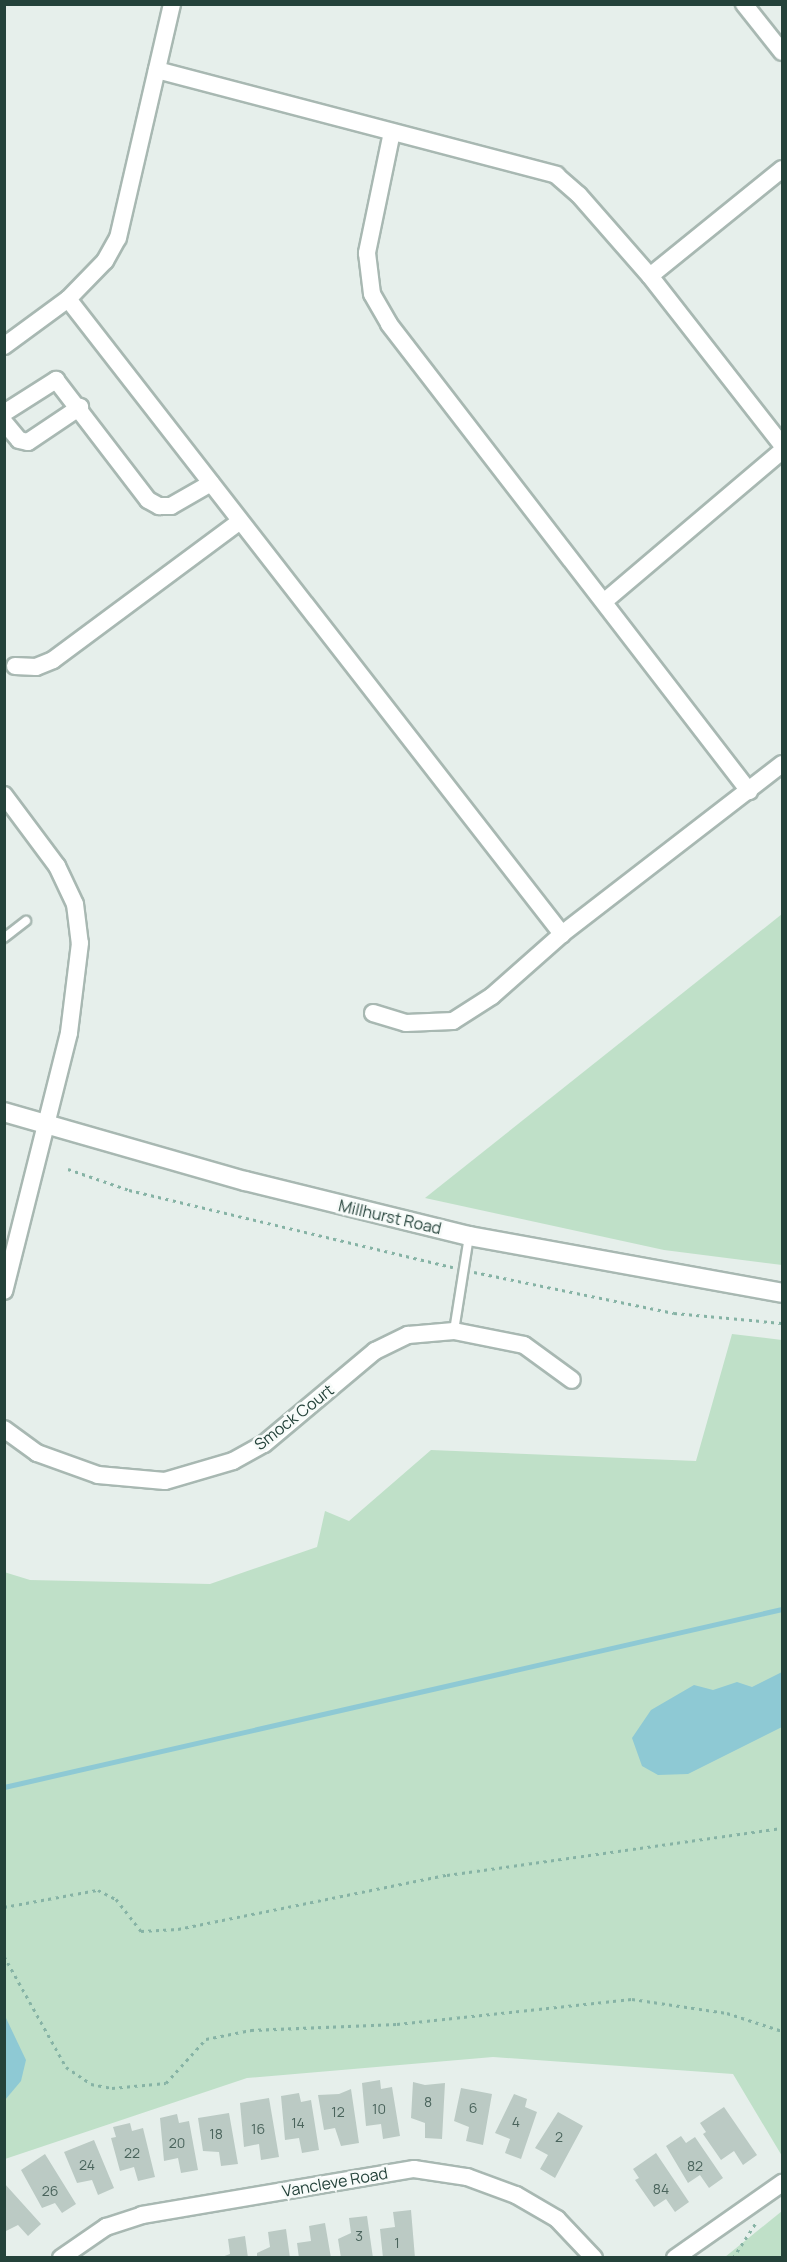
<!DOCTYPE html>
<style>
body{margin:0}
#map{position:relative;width:787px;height:2262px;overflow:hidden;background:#e6efeb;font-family:Manrope,sans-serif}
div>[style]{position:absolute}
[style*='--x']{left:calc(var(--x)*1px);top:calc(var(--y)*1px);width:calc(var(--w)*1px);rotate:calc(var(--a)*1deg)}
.green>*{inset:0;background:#bfe0c8}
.water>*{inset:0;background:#8ec9d4}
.stream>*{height:5px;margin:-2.5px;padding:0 2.5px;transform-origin:2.5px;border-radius:2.5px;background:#8ec9d4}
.building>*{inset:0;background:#bbcac4}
.path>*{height:3px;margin-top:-1.5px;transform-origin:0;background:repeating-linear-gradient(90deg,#86b3a5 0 3px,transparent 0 7.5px)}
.roads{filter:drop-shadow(2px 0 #a8b8b2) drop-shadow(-2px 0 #a8b8b2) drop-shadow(0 2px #a8b8b2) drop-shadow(0 -2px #a8b8b2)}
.lane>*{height:8px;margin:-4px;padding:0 4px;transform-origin:4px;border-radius:4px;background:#fff}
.street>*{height:16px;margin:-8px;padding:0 8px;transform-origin:8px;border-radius:8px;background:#fff}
.secondary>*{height:18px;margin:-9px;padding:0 9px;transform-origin:9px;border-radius:9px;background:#fff}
span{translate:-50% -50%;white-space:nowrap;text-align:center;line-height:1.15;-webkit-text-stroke:5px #f7fbf9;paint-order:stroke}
.number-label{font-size:14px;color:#4a645c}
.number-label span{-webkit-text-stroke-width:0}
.street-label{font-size:16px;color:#24423a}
.frame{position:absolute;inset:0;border:6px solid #24423a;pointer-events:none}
</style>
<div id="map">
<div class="green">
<div style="clip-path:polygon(782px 914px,782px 1265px,664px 1250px,425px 1198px)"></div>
<div style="clip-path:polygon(732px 1334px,782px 1340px,782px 2156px,733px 2074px,493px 2057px,247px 2078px,5px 2159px,4px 1572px,30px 1580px,210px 1584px,317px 1547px,325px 1511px,349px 1521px,431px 1450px,696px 1461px)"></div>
<div style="clip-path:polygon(782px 2211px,782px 2257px,725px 2257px)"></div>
</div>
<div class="water">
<div style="clip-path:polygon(782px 1672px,782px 1727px,688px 1774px,658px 1775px,642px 1766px,632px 1738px,651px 1710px,694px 1685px,713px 1690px,737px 1682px,752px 1687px)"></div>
<div style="clip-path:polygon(5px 2016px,26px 2060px,21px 2081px,5px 2100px)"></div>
</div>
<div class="stream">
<div style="--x:4;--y:1787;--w:798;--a:-12.89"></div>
</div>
<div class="building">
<div style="clip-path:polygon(380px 2080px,381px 2089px,392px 2087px,400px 2136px,383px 2139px,381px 2124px,366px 2126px,362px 2083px)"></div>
<div style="clip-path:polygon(413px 2082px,425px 2085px,445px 2083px,442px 2139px,425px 2138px,425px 2123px,411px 2118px)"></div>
<div style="clip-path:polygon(461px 2088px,492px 2094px,483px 2145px,466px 2141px,469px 2127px,454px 2121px)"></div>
<div style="clip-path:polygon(351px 2089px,359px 2143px,341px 2146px,335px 2128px,324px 2130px,318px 2095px,339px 2094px)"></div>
<div style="clip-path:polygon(299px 2093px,301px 2102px,311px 2100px,319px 2150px,302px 2153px,299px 2138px,285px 2140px,281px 2096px)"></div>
<div style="clip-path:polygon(514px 2094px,527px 2099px,525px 2107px,537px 2112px,521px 2159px,505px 2153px,510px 2139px,495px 2133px)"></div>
<div style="clip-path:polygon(269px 2098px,279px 2157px,261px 2160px,259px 2144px,244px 2147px,240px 2103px)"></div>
<div style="clip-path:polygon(724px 2107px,757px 2155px,743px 2165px,734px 2151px,721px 2160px,703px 2134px,706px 2132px,700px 2123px)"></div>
<div style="clip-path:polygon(558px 2112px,583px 2126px,555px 2178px,540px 2169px,548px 2155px,535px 2148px)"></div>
<div style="clip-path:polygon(229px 2113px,238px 2164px,221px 2166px,219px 2152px,203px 2151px,198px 2118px)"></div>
<div style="clip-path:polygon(177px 2114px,179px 2123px,189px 2121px,198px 2170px,181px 2173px,178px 2158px,164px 2161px,160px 2118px)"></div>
<div style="clip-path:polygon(130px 2123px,132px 2131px,143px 2128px,155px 2177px,138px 2181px,134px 2167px,120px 2171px,111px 2138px,116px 2137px,113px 2127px)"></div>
<div style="clip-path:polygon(681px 2136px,686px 2143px,695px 2137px,723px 2178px,709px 2188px,700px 2175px,688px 2183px,666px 2146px)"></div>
<div style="clip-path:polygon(94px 2140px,114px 2188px,98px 2195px,92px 2180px,77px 2183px,64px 2152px)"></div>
<div style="clip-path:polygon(656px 2153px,689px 2202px,675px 2212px,666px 2199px,654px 2207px,635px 2180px,639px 2178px,633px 2169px)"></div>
<div style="clip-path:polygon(45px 2154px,76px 2204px,62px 2213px,55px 2203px,42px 2208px,21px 2170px)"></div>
<div style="clip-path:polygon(4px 2183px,41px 2224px,28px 2236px,18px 2225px,4px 2232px)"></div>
<div style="clip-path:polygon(411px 2210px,415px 2258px,383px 2258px,380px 2229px,395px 2227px,393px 2212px)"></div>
<div style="clip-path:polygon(367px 2216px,373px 2258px,341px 2258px,338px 2239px,351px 2233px,349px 2218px)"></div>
<div style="clip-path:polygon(325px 2223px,331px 2258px,299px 2258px,297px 2243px,311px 2241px,309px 2226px)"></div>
<div style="clip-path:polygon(286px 2229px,290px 2258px,257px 2258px,257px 2253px,270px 2247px,268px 2232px)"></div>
<div style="clip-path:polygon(245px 2236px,248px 2258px,219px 2258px,230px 2254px,228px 2239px)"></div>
</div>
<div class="path">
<div style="--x:68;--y:1169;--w:65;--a:19"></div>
<div style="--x:129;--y:1190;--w:333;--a:13.4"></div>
<div style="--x:474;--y:1272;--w:204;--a:11.6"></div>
<div style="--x:674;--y:1313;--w:108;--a:5.3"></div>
<div style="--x:4;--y:1907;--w:96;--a:-10.3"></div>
<div style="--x:98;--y:1890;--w:20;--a:27"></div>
<div style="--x:116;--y:1899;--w:41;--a:52"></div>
<div style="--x:141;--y:1931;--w:37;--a:-3"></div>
<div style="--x:178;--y:1929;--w:274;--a:-11.4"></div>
<div style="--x:447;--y:1875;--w:338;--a:-8"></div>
<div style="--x:4;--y:1956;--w:127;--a:60.8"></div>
<div style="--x:66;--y:2067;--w:30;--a:34"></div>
<div style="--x:91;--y:2084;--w:21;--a:11"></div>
<div style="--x:112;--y:2088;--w:54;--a:-5.3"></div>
<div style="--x:166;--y:2083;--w:59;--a:-47.7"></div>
<div style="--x:206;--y:2039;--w:46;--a:-11.3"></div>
<div style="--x:251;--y:2030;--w:146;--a:-2.4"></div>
<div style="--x:397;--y:2024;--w:236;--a:-6.1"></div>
<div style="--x:632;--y:1999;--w:96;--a:8.4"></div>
<div style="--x:727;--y:2013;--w:58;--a:18.1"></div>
<div style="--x:733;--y:2258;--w:44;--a:-57"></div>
</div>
<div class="roads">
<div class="lane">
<div style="--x:4;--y:938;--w:28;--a:-38"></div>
<div style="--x:454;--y:1331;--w:96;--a:-81"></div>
</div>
<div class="street">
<div style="--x:744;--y:4;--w:61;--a:51.6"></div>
<div style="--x:157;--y:70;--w:413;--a:14.7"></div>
<div style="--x:556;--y:175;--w:30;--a:41"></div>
<div style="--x:579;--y:195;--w:108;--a:48.8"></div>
<div style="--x:650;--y:276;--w:214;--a:52"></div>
<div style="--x:392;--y:132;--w:124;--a:101.7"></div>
<div style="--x:367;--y:253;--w:41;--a:83"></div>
<div style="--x:372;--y:294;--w:34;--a:60"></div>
<div style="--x:389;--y:324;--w:590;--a:52.37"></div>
<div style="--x:650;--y:276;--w:170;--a:-39"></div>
<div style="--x:68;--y:299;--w:805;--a:52.12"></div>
<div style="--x:562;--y:934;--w:278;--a:-37.7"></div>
<div style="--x:4;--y:346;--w:79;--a:-36.3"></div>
<div style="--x:68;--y:299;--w:53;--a:-45.8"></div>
<div style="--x:105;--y:261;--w:26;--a:-61"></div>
<div style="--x:118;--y:238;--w:240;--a:-77"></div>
<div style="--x:4;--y:413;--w:62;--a:-32.4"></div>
<div style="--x:56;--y:380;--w:151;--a:52.5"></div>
<div style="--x:148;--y:500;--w:13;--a:29"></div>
<div style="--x:159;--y:506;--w:12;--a:0"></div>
<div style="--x:171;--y:506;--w:46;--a:-29.9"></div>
<div style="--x:4;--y:422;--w:23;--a:50"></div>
<div style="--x:19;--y:440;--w:9;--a:13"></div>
<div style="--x:28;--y:442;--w:63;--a:-33.9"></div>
<div style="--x:606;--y:600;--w:231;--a:-40.3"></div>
<div style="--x:15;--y:666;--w:21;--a:3"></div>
<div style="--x:36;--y:667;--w:18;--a:-22"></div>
<div style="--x:53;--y:660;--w:233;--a:-36.6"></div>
<div style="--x:4;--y:795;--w:89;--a:53.3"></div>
<div style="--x:57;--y:866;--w:42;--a:64.7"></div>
<div style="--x:75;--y:904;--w:39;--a:83"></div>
<div style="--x:80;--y:943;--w:91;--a:97"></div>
<div style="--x:69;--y:1033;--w:266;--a:104.1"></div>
<div style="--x:373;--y:1013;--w:34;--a:17"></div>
<div style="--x:406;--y:1023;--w:47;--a:-2.4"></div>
<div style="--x:453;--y:1021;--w:46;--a:-32.7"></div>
<div style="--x:492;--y:996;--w:94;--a:-41.5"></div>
<div style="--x:4;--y:1429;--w:41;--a:36"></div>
<div style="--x:37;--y:1453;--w:65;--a:19.8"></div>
<div style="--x:98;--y:1475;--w:67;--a:5.1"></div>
<div style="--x:165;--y:1481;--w:71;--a:-16.4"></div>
<div style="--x:233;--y:1461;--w:35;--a:-29"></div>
<div style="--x:264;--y:1444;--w:145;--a:-40"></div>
<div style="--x:375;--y:1351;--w:37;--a:-26"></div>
<div style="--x:408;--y:1335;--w:46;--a:-5"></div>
<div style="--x:454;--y:1331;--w:71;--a:11.3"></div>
<div style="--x:524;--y:1345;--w:59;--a:36.1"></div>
<div style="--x:61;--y:2258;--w:55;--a:-34.6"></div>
<div style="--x:106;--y:2227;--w:38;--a:-18"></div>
<div style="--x:142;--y:2215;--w:276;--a:-9.6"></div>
<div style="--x:414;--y:2169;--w:54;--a:8.6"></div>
<div style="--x:467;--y:2177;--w:52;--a:20.2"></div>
<div style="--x:516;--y:2195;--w:48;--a:30.3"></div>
<div style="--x:557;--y:2219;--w:54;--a:46.5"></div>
<div style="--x:675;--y:2258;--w:131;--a:-35"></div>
</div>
<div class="secondary">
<div style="--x:4;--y:1112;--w:251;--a:16"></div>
<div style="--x:245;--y:1181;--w:231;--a:13.8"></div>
<div style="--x:469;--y:1236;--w:318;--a:10.3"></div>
</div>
</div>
<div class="number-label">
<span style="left:428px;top:2102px">8</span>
<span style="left:473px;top:2108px">6</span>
<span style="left:379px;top:2109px">10</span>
<span style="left:338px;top:2112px">12</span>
<span style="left:516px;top:2122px">4</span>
<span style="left:298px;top:2123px">14</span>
<span style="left:258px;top:2129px">16</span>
<span style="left:216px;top:2134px">18</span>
<span style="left:559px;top:2137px">2</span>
<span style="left:177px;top:2143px">20</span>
<span style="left:132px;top:2153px">22</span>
<span style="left:87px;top:2165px">24</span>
<span style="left:695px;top:2166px">82</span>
<span style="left:661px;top:2189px">84</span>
<span style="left:50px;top:2191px">26</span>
<span style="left:359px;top:2236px">3</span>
<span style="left:397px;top:2243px">1</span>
</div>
<div class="street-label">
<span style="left:390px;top:1217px;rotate:13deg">Millhurst Road</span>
<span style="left:294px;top:1417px;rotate:-38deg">Smock Court</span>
<span style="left:335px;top:2182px;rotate:-10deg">Vancleve Road</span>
</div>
<div class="frame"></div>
</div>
